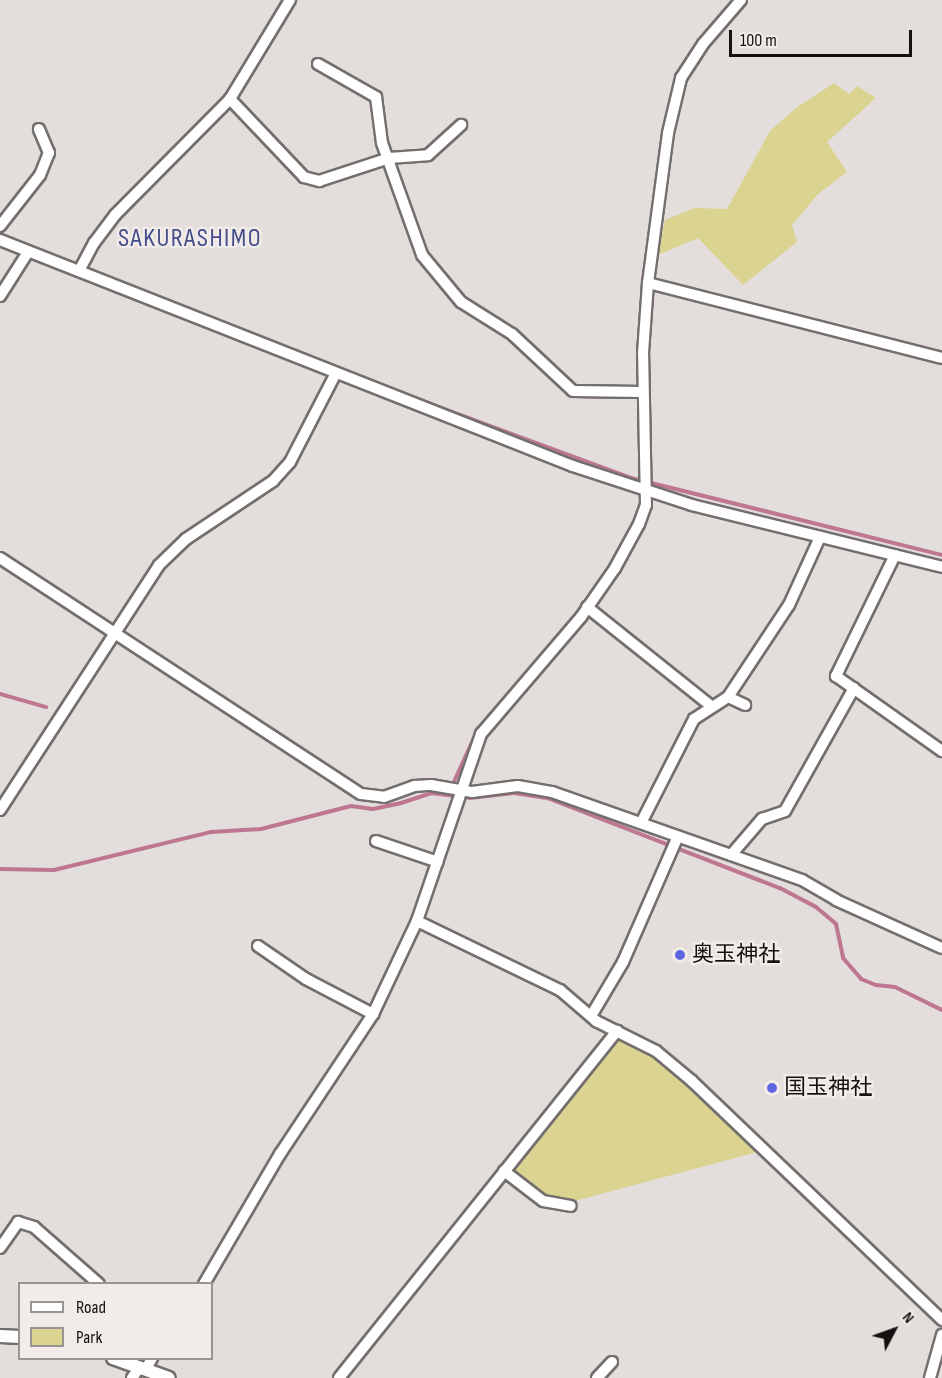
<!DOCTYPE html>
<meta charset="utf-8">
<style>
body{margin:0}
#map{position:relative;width:942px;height:1378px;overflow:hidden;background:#e3dedc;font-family:"Sofia Sans Condensed","Noto Sans JP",sans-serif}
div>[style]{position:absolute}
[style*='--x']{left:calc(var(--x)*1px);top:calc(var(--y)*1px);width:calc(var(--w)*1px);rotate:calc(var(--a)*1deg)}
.green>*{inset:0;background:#dbd390}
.stream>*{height:4px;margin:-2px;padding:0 2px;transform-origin:2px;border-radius:2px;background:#be7691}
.roads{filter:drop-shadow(2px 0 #746f6d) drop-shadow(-2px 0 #746f6d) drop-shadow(0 2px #746f6d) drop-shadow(0 -2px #746f6d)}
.minor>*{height:10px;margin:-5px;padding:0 5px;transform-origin:5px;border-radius:5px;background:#fff}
.tertiary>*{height:12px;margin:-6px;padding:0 6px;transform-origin:6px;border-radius:6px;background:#fff}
.dots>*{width:16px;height:16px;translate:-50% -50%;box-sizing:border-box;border:3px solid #f1ebe9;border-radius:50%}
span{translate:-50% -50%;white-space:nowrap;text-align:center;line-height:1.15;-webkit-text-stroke:5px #f1ebe9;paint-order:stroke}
.poi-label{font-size:22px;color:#141211}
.left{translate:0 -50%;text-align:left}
.quarter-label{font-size:26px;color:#454d8a;letter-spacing:1.5px}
.legend{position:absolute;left:18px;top:1282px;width:195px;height:78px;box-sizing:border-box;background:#f1ebe9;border:2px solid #999493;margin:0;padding:8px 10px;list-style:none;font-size:18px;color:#141211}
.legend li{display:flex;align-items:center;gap:12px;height:30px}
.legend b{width:30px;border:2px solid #999493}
.north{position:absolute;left:864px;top:1300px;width:60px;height:60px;-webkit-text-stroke:4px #f1ebe9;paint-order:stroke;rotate:49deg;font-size:16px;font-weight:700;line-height:24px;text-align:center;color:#141211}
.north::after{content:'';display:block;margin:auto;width:21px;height:27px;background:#141211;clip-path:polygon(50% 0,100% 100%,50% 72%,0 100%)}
.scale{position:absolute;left:729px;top:30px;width:183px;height:27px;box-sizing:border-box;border:3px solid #141211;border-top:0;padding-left:8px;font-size:18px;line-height:21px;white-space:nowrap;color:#141211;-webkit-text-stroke:4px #f1ebe9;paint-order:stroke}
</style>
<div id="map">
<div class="green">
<div style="clip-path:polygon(834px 83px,849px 94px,857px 86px,876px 98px,827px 142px,847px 172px,818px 194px,792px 225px,797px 242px,743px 285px,698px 238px,658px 255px,665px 220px,695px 208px,727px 209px,770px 131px,796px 108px)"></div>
<div style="clip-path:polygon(616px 1036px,649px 1053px,679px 1075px,761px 1151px,575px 1201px,535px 1192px,510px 1168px)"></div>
</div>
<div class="stream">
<div style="--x:414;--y:398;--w:231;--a:20.2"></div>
<div style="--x:631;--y:478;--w:320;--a:13.9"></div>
<div style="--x:0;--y:694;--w:48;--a:15.8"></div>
<div style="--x:479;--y:729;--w:125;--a:-49.5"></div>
<div style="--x:452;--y:786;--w:53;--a:-65.4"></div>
<div style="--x:0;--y:869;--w:54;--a:1.1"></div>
<div style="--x:54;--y:870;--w:162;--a:-13.6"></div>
<div style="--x:211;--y:832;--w:50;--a:-3.4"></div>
<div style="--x:261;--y:829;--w:93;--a:-14.3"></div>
<div style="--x:351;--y:806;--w:22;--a:8"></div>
<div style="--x:373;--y:809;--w:29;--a:-12"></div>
<div style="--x:401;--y:803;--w:32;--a:-18"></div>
<div style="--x:431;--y:793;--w:39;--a:7"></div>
<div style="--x:470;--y:798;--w:44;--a:-6.5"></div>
<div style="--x:514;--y:793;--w:36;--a:9"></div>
<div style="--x:550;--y:799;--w:247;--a:21.2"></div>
<div style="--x:780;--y:888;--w:41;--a:27.8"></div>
<div style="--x:816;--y:907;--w:26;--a:40"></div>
<div style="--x:836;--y:924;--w:35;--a:78"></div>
<div style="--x:843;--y:958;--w:28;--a:49"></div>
<div style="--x:861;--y:979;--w:16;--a:22"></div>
<div style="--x:876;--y:985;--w:19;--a:6"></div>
<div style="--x:895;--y:987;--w:52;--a:26.1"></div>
</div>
<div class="roads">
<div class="minor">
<div style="--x:318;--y:64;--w:67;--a:29.6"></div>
<div style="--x:376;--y:97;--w:46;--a:82.6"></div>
<div style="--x:382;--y:143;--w:119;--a:70.3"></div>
<div style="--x:422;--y:255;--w:61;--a:50.3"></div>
<div style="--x:461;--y:302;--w:60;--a:32.1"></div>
<div style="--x:512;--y:334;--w:83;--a:43.1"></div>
<div style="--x:573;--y:391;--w:70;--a:0.8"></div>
<div style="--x:230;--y:99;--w:108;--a:46.5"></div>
<div style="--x:304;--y:177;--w:16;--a:15"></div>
<div style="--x:319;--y:181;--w:74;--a:-18.2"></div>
<div style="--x:389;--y:158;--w:39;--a:-4"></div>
<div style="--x:428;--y:155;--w:45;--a:-42.3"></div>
<div style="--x:0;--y:226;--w:65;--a:-51.9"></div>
<div style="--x:40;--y:175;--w:24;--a:-68"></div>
<div style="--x:49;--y:153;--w:26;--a:-113"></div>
<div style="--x:0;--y:240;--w:616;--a:21.53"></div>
<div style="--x:573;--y:466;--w:125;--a:18.1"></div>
<div style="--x:692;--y:505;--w:258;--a:13.9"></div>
<div style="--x:79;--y:271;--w:32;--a:-62"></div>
<div style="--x:94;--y:243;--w:35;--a:-53"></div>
<div style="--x:115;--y:215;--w:163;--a:-45.2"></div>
<div style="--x:230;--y:99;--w:116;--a:-58.8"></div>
<div style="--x:648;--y:283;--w:303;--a:14.3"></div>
<div style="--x:0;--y:296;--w:52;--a:-57.5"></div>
<div style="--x:895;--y:555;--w:135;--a:116"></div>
<div style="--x:836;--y:676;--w:130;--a:35.3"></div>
<div style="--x:0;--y:558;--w:431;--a:33.2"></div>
<div style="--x:361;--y:794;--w:23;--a:7"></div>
<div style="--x:384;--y:797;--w:33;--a:-20"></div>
<div style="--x:415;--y:786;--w:16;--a:-4"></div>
<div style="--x:431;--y:785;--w:42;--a:9.7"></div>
<div style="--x:472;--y:792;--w:46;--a:-7.4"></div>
<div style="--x:518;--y:786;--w:35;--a:10"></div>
<div style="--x:552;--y:792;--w:265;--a:19.4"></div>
<div style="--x:802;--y:880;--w:39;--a:30"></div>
<div style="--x:836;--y:900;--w:116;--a:24.4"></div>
<div style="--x:587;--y:607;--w:159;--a:38.6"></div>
<div style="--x:728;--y:697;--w:110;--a:-56.5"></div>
<div style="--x:789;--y:605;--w:75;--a:-65.5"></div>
<div style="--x:0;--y:810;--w:292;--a:-57"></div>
<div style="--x:159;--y:565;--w:37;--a:-44"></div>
<div style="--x:186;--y:539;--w:105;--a:-33.7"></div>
<div style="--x:273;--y:481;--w:25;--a:-48"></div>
<div style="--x:290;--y:462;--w:100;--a:-62.7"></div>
<div style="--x:641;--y:823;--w:117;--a:-63"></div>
<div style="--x:694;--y:719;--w:40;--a:-32.9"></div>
<div style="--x:728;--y:697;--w:19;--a:25"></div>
<div style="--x:376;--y:841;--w:65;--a:18.7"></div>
<div style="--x:731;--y:855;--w:48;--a:-49.3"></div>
<div style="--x:762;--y:819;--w:24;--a:-19"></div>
<div style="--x:785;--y:811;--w:141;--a:-60.7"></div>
<div style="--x:417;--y:921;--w:159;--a:25.8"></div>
<div style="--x:560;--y:990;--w:48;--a:40.7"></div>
<div style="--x:596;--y:1021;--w:67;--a:26.6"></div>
<div style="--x:656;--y:1051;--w:47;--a:39.8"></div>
<div style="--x:692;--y:1081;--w:346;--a:43.7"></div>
<div style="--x:258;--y:946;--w:58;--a:34.5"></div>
<div style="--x:306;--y:979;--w:76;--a:27.6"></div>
<div style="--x:591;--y:1016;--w:63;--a:-59.3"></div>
<div style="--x:623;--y:962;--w:137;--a:-66.4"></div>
<div style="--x:504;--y:1171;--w:49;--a:37.6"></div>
<div style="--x:543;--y:1201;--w:28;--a:10"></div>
<div style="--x:0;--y:1248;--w:32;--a:-55"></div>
<div style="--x:18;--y:1222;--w:17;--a:17"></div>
<div style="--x:34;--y:1227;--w:86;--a:41.2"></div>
<div style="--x:204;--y:1284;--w:151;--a:-59.7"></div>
<div style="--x:280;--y:1154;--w:168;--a:-56.4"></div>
<div style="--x:373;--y:1014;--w:103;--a:-64.7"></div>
<div style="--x:417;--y:921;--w:198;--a:-71.1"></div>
<div style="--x:481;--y:734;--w:154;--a:-49.5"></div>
<div style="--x:581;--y:617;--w:60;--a:-55.2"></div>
<div style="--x:615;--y:568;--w:50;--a:-61.4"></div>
<div style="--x:639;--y:524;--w:20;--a:-70"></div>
<div style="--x:646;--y:505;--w:152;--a:-91.1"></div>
<div style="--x:643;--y:353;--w:70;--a:-85.9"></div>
<div style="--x:648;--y:283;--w:151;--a:-82.4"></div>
<div style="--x:668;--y:133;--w:57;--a:-76.7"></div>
<div style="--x:681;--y:78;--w:40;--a:-57.1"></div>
<div style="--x:703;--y:44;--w:58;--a:-49.2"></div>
<div style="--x:146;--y:1369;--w:13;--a:-61"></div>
<div style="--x:132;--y:1378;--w:14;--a:-54"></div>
<div style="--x:339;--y:1378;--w:445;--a:-51.3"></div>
<div style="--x:597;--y:1378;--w:22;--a:-47"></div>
<div style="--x:930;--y:1378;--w:45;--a:-74.4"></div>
</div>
<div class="tertiary">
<div style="--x:0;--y:1336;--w:20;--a:3"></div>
<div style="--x:113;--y:1358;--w:59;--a:19.7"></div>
</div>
</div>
<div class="dots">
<div style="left:680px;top:955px;background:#5d66de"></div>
<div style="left:772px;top:1088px;background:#5d66de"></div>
</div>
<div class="poi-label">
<span class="left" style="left:692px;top:955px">奥玉神社</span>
<span class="left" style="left:784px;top:1088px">国玉神社</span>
</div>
<div class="quarter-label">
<span style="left:190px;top:239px">SAKURASHIMO</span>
</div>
<ul class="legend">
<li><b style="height:8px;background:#fff"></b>Road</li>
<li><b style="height:16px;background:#dbd390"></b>Park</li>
</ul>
<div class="north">N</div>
<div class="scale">100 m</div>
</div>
